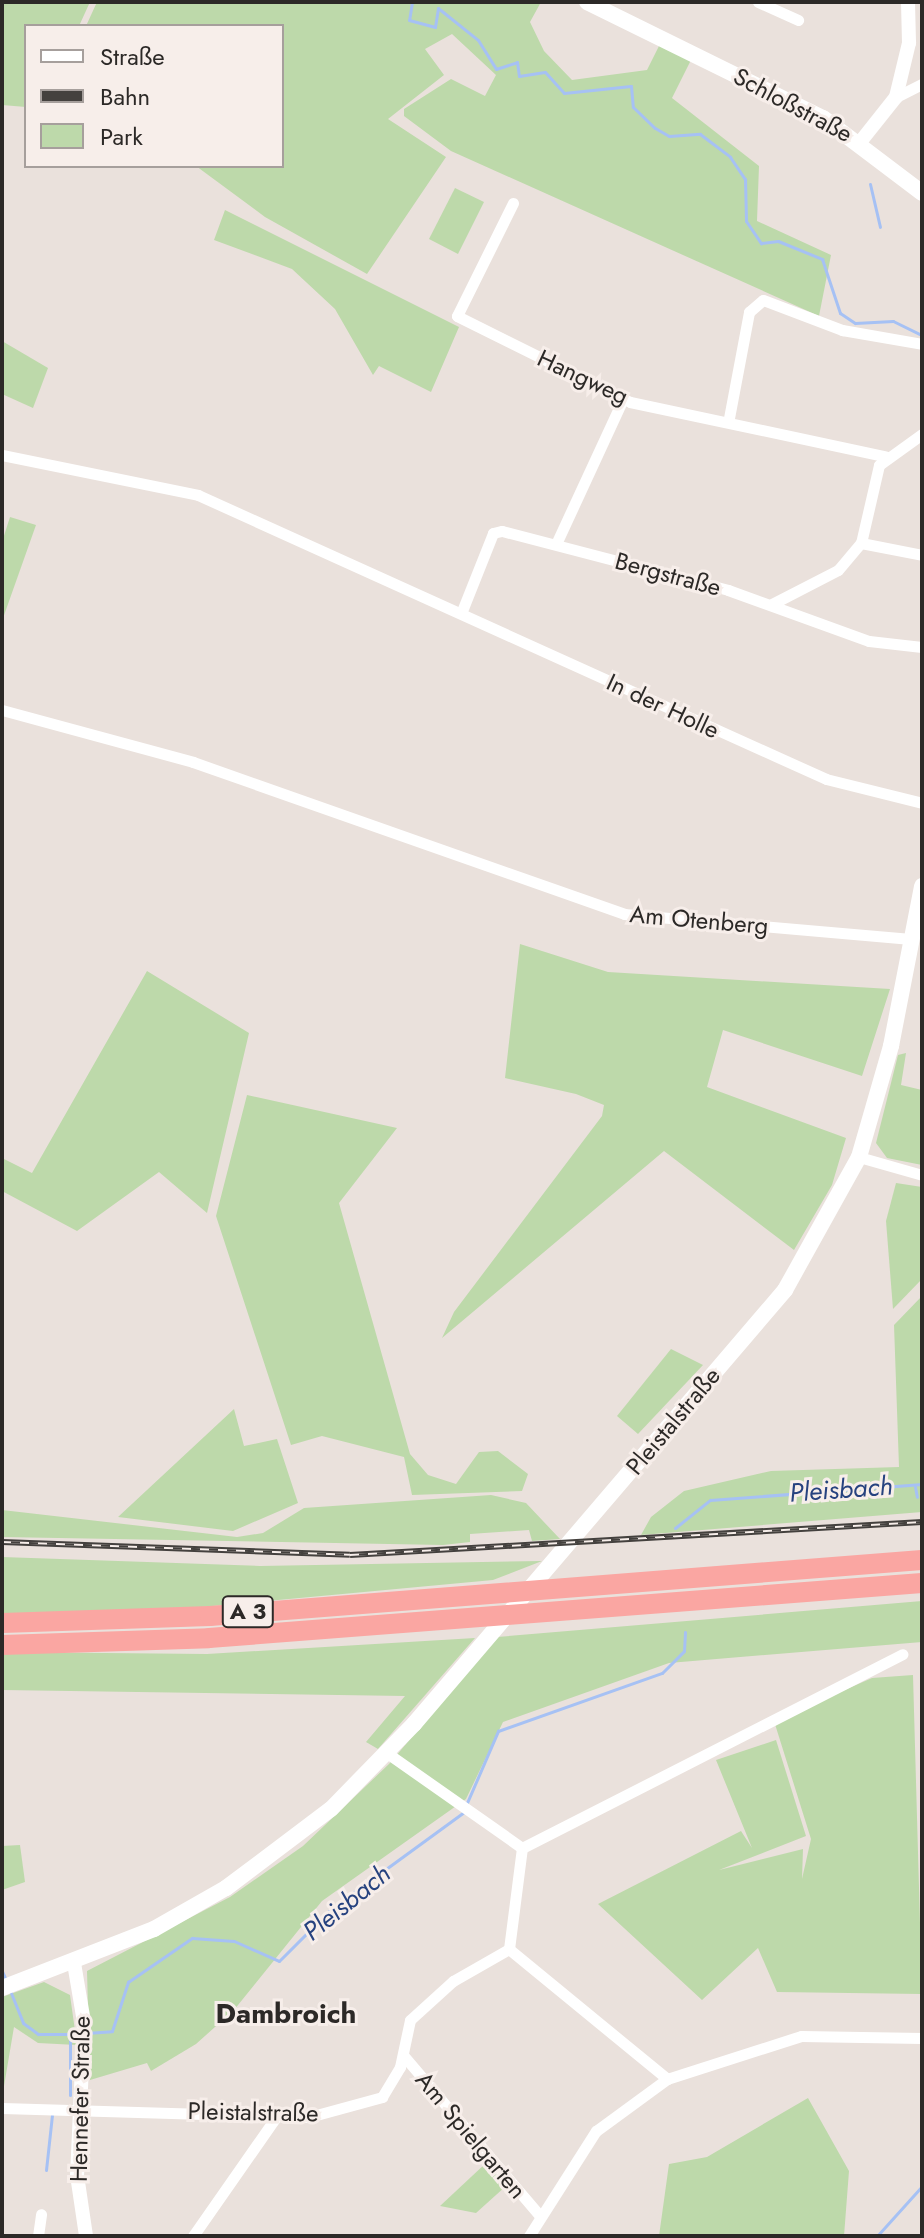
<!DOCTYPE html>
<meta charset="utf-8">
<style>
body{margin:0}
#map{position:relative;width:924px;height:2238px;overflow:hidden;background:#eae1dc;font-family:Jost,sans-serif}
div>[style]{position:absolute}
[style*='--x']{left:calc(var(--x)*1px);top:calc(var(--y)*1px);width:calc(var(--w)*1px);rotate:calc(var(--a)*1deg)}
.green>*{inset:0;background:#bdd9aa}
.stream>*{height:3px;margin:-1.5px;padding:0 1.5px;transform-origin:1.5px;border-radius:1.5px;background:#a6c1f4}
.minor>*{height:11px;margin:-5.5px;padding:0 5.5px;transform-origin:5.5px;border-radius:5.5px;background:#fff}
.tertiary>*{height:14px;margin:-7px;padding:0 7px;transform-origin:7px;border-radius:7px;background:#fff}
.secondary>*{height:16px;margin:-8px;padding:0 8px;transform-origin:8px;border-radius:8px;background:#fff}
.motorway>*{height:20px;margin:-10px;padding:0 10px;transform-origin:10px;border-radius:10px;background:#faa6a2}
.rail>*{height:6px;margin-top:-3px;transform-origin:0;background:repeating-linear-gradient(90deg,#f7eeea 0 9px,#44413e 0 18px);box-sizing:border-box;border-block:2px solid #44413e}
span{translate:-50% -50%;white-space:nowrap;text-align:center;line-height:1.15;-webkit-text-stroke:6px #f7eeea;paint-order:stroke}
.shield-label span{padding:2px 6px;background:#f7eeea;border:2px solid;border-radius:6px;-webkit-text-stroke-width:0}
.shield-label{font-size:22px;color:#2c2927;font-weight:700}
.street-label{font-size:24px;color:#2c2927}
.water-label{font-size:26px;color:#26427f;font-style:italic}
.quarter-label{font-size:28px;color:#2c2927;font-weight:700}
.frame{position:absolute;inset:0;border:4px solid #2c2927;pointer-events:none}
.legend{position:absolute;left:24px;top:24px;width:260px;height:144px;box-sizing:border-box;background:#f7eeea;border:2px solid #a69f9c;margin:0;padding:10px 14px;list-style:none;font-size:24px;color:#2c2927}
.legend li{display:flex;align-items:center;gap:16px;height:40px}
.legend b{width:40px;border:2px solid #a69f9c}
</style>
<div id="map">
<div class="green">
<div style="clip-path:polygon(2px 2px,90px 2px,79px 26px,26px 26px,26px 107px,2px 105px)"></div>
<div style="clip-path:polygon(97px 2px,541px 2px,530px 22px,544px 51px,572px 80px,647px 70px,660px 44px,692px 58px,672px 98px,759px 166px,757px 221px,831px 255px,819px 316px,451px 151px,404px 116px,404px 109px,451px 79px,485px 96px,496px 75px,452px 34px,425px 49px,444px 75px,388px 119px,446px 157px,367px 274px,265px 217px,196px 166px,282px 166px,282px 26px,86px 26px)"></div>
<div style="clip-path:polygon(455px 188px,484px 202px,458px 254px,429px 239px)"></div>
<div style="clip-path:polygon(225px 210px,459px 327px,431px 392px,379px 366px,373px 375px,335px 309px,292px 269px,214px 240px)"></div>
<div style="clip-path:polygon(2px 341px,48px 368px,33px 408px,2px 394px)"></div>
<div style="clip-path:polygon(10px 517px,36px 525px,2px 621px,2px 542px)"></div>
<div style="clip-path:polygon(520px 944px,608px 972px,890px 989px,862px 1076px,723px 1030px,707px 1087px,846px 1138px,832px 1185px,794px 1250px,664px 1151px,442px 1338px,454px 1312px,602px 1116px,604px 1105px,576px 1094px,505px 1078px)"></div>
<div style="clip-path:polygon(147px 971px,249px 1033px,207px 1213px,159px 1172px,77px 1231px,2px 1191px,2px 1158px,32px 1173px)"></div>
<div style="clip-path:polygon(906px 1053px,901px 1085px,922px 1090px,922px 1165px,887px 1158px,876px 1143px,898px 1055px)"></div>
<div style="clip-path:polygon(247px 1095px,397px 1128px,339px 1203px,410px 1454px,428px 1475px,456px 1484px,479px 1452px,498px 1451px,528px 1474px,522px 1491px,412px 1495px,404px 1457px,322px 1436px,291px 1445px,216px 1216px)"></div>
<div style="clip-path:polygon(896px 1183px,922px 1187px,922px 1279px,893px 1309px,886px 1221px)"></div>
<div style="clip-path:polygon(922px 1296px,922px 1512px,641px 1535px,651px 1517px,684px 1491px,771px 1471px,899px 1467px,894px 1325px)"></div>
<div style="clip-path:polygon(671px 1349px,703px 1365px,638px 1434px,617px 1416px)"></div>
<div style="clip-path:polygon(234px 1409px,244px 1446px,277px 1439px,298px 1503px,233px 1531px,118px 1517px)"></div>
<div style="clip-path:polygon(491px 1495px,526px 1503px,560px 1539px,532px 1541px,529px 1530px,470px 1534px,470px 1542px,443px 1545px,2px 1537px,2px 1510px,237px 1537px,263px 1533px,304px 1508px)"></div>
<div style="clip-path:polygon(2px 1557px,260px 1566px,542px 1561px,493px 1580px,137px 1613px,2px 1616px)"></div>
<div style="clip-path:polygon(922px 1601px,922px 1642px,669px 1663px,503px 1722px,466px 1799px,322px 1901px,234px 2010px,196px 2044px,151px 2071px,147px 2063px,90px 2080px,87px 1971px,230px 1897px,303px 1846px,389px 1764px,497px 1637px)"></div>
<div style="clip-path:polygon(475px 1638px,378px 1749px,366px 1742px,405px 1696px,2px 1690px,2px 1652px,207px 1654px)"></div>
<div style="clip-path:polygon(913px 1675px,922px 1994px,777px 1992px,758px 1948px,702px 2000px,598px 1904px,741px 1831px,752px 1848px,716px 1760px,776px 1740px,806px 1836px,719px 1870px,803px 1849px,802px 1879px,811px 1839px,774px 1721px,872px 1678px)"></div>
<div style="clip-path:polygon(20px 1845px,25px 1882px,2px 1890px,2px 1846px)"></div>
<div style="clip-path:polygon(44px 1982px,70px 1995px,77px 2045px,38px 2043px,14px 2027px,2px 2098px,2px 1997px)"></div>
<div style="clip-path:polygon(808px 2098px,849px 2171px,844px 2236px,659px 2236px,669px 2164px,707px 2157px)"></div>
<div style="clip-path:polygon(486px 2163px,506px 2186px,476px 2213px,440px 2206px)"></div>
</div>
<div class="stream">
<div style="--x:412;--y:2;--w:18;--a:99"></div>
<div style="--x:409;--y:20;--w:27;--a:15"></div>
<div style="--x:435;--y:27;--w:19;--a:-81"></div>
<div style="--x:438;--y:8;--w:51;--a:38.7"></div>
<div style="--x:478;--y:40;--w:34;--a:58"></div>
<div style="--x:496;--y:69;--w:22;--a:-18"></div>
<div style="--x:517;--y:62;--w:14;--a:82"></div>
<div style="--x:519;--y:76;--w:26;--a:-9"></div>
<div style="--x:545;--y:72;--w:28;--a:48"></div>
<div style="--x:564;--y:93;--w:67;--a:-6"></div>
<div style="--x:631;--y:86;--w:21;--a:85"></div>
<div style="--x:633;--y:107;--w:30;--a:44"></div>
<div style="--x:655;--y:128;--w:16;--a:30"></div>
<div style="--x:669;--y:136;--w:31;--a:-4"></div>
<div style="--x:700;--y:134;--w:38;--a:37"></div>
<div style="--x:730;--y:157;--w:27;--a:56"></div>
<div style="--x:745;--y:179;--w:42;--a:88.6"></div>
<div style="--x:746;--y:221;--w:27;--a:56"></div>
<div style="--x:761;--y:243;--w:17;--a:-7"></div>
<div style="--x:778;--y:241;--w:48;--a:22.2"></div>
<div style="--x:822;--y:259;--w:57;--a:71.6"></div>
<div style="--x:840;--y:313;--w:18;--a:34"></div>
<div style="--x:855;--y:323;--w:38;--a:-3"></div>
<div style="--x:893;--y:321;--w:32;--a:26"></div>
<div style="--x:870;--y:184;--w:44;--a:76.9"></div>
<div style="--x:915;--y:1487;--w:10;--a:79"></div>
<div style="--x:675;--y:1528;--w:45;--a:-38.7"></div>
<div style="--x:710;--y:1500;--w:213;--a:-4.3"></div>
<div style="--x:466;--y:1805;--w:81;--a:-66.6"></div>
<div style="--x:498;--y:1731;--w:174;--a:-19.5"></div>
<div style="--x:662;--y:1673;--w:31;--a:-45"></div>
<div style="--x:684;--y:1651;--w:19;--a:-87"></div>
<div style="--x:2;--y:1971;--w:12;--a:66"></div>
<div style="--x:11;--y:1993;--w:32;--a:68"></div>
<div style="--x:23;--y:2023;--w:19;--a:36"></div>
<div style="--x:38;--y:2034;--w:41;--a:0"></div>
<div style="--x:86;--y:2033;--w:26;--a:-4"></div>
<div style="--x:112;--y:2031;--w:52;--a:-71.9"></div>
<div style="--x:128;--y:1982;--w:78;--a:-34.5"></div>
<div style="--x:192;--y:1938;--w:42;--a:4.1"></div>
<div style="--x:234;--y:1941;--w:49;--a:24"></div>
<div style="--x:279;--y:1961;--w:74;--a:-45"></div>
<div style="--x:331;--y:1909;--w:165;--a:-36.1"></div>
<div style="--x:70;--y:2095;--w:60;--a:-90"></div>
<div style="--x:46;--y:2170;--w:55;--a:-83.8"></div>
<div style="--x:877;--y:2236;--w:67;--a:-48"></div>
</div>
<div class="minor">
<div style="--x:758;--y:2;--w:44;--a:24.2"></div>
<div style="--x:896;--y:97;--w:29;--a:-27"></div>
<div style="--x:513;--y:203;--w:126;--a:116.4"></div>
<div style="--x:457;--y:316;--w:193;--a:26.4"></div>
<div style="--x:630;--y:402;--w:261;--a:12"></div>
<div style="--x:729;--y:418;--w:108;--a:-79.3"></div>
<div style="--x:749;--y:312;--w:18;--a:-41"></div>
<div style="--x:763;--y:300;--w:85;--a:20.8"></div>
<div style="--x:842;--y:330;--w:81;--a:9.9"></div>
<div style="--x:2;--y:455;--w:200;--a:11.5"></div>
<div style="--x:198;--y:495;--w:689;--a:24.33"></div>
<div style="--x:826;--y:779;--w:99;--a:14"></div>
<div style="--x:861;--y:543;--w:80;--a:-77"></div>
<div style="--x:879;--y:465;--w:53;--a:-35.8"></div>
<div style="--x:556;--y:544;--w:160;--a:-65.2"></div>
<div style="--x:772;--y:604;--w:74;--a:-27.3"></div>
<div style="--x:838;--y:570;--w:35;--a:-50"></div>
<div style="--x:861;--y:543;--w:62;--a:11.1"></div>
<div style="--x:462;--y:611;--w:84;--a:-68.3"></div>
<div style="--x:493;--y:533;--w:9;--a:-13"></div>
<div style="--x:502;--y:531;--w:234;--a:14.6"></div>
<div style="--x:728;--y:590;--w:150;--a:19.9"></div>
<div style="--x:869;--y:641;--w:53;--a:6.5"></div>
<div style="--x:2;--y:710;--w:198;--a:15.2"></div>
<div style="--x:193;--y:762;--w:457;--a:19.4"></div>
<div style="--x:624;--y:914;--w:288;--a:5"></div>
<div style="--x:859;--y:1157;--w:66;--a:15.9"></div>
<div style="--x:387;--y:1753;--w:165;--a:35.1"></div>
<div style="--x:522;--y:1848;--w:427;--a:-27"></div>
<div style="--x:509;--y:1949;--w:205;--a:39.4"></div>
<div style="--x:667;--y:2079;--w:141;--a:-17.8"></div>
<div style="--x:801;--y:2036;--w:121;--a:0.9"></div>
<div style="--x:403;--y:2055;--w:210;--a:49.6"></div>
<div style="--x:2;--y:2108;--w:307;--a:1.7"></div>
<div style="--x:309;--y:2117;--w:76;--a:-15.3"></div>
<div style="--x:382;--y:2097;--w:35;--a:-59"></div>
<div style="--x:400;--y:2067;--w:48;--a:-78"></div>
<div style="--x:410;--y:2020;--w:58;--a:-42.2"></div>
<div style="--x:453;--y:1981;--w:64;--a:-29.7"></div>
<div style="--x:509;--y:1949;--w:102;--a:-82.7"></div>
<div style="--x:38;--y:2236;--w:22;--a:-82"></div>
<div style="--x:193;--y:2236;--w:145;--a:-55.1"></div>
<div style="--x:529;--y:2236;--w:125;--a:-57.5"></div>
<div style="--x:596;--y:2131;--w:88;--a:-36.2"></div>
</div>
<div class="tertiary">
<div style="--x:861;--y:141;--w:56;--a:-51.5"></div>
<div style="--x:896;--y:97;--w:56;--a:-76.5"></div>
<div style="--x:909;--y:43;--w:41;--a:-91.4"></div>
<div style="--x:74;--y:1963;--w:60;--a:80.4"></div>
<div style="--x:84;--y:2022;--w:153;--a:92.6"></div>
<div style="--x:77;--y:2175;--w:62;--a:81.6"></div>
</div>
<div class="secondary">
<div style="--x:587;--y:2;--w:263;--a:26.2"></div>
<div style="--x:823;--y:118;--w:124;--a:37.1"></div>
<div style="--x:2;--y:1988;--w:163;--a:-21.2"></div>
<div style="--x:154;--y:1929;--w:83;--a:-29.7"></div>
<div style="--x:226;--y:1888;--w:131;--a:-37"></div>
<div style="--x:331;--y:1809;--w:119;--a:-45.7"></div>
<div style="--x:414;--y:1724;--w:571;--a:-49.47"></div>
<div style="--x:785;--y:1290;--w:152;--a:-60.9"></div>
<div style="--x:859;--y:1157;--w:116;--a:-73.9"></div>
<div style="--x:891;--y:1046;--w:163;--a:-79"></div>
</div>
<div class="motorway">
<div style="--x:2;--y:1623;--w:208;--a:-1.9"></div>
<div style="--x:210;--y:1616;--w:714;--a:-4.5"></div>
<div style="--x:2;--y:1645;--w:207;--a:-1.9"></div>
<div style="--x:209;--y:1638;--w:715;--a:-4.41"></div>
</div>
<div class="rail">
<div style="--x:2;--y:1542;--w:348;--a:2.1"></div>
<div style="--x:350;--y:1555;--w:573;--a:-3.3"></div>
</div>
<div class="shield-label">
<span style="left:248px;top:1612px">A 3</span>
</div>
<div class="street-label">
<span style="left:793px;top:105px;rotate:28deg">Schloßstraße</span>
<span style="left:583px;top:377px;rotate:25deg">Hangweg</span>
<span style="left:668px;top:574px;rotate:15deg">Bergstraße</span>
<span style="left:663px;top:706px;rotate:25deg">In der Holle</span>
<span style="left:699px;top:920px;rotate:5deg">Am Otenberg</span>
<span style="left:673px;top:1421px;rotate:-50deg">Pleistalstraße</span>
<span style="left:80px;top:2099px;rotate:-89deg">Hennefer Straße</span>
<span style="left:253px;top:2112px;rotate:1deg">Pleistalstraße</span>
<span style="left:471px;top:2135px;rotate:50deg">Am Spielgarten</span>
</div>
<div class="water-label">
<span style="left:841px;top:1490px;rotate:-4deg">Pleisbach</span>
<span style="left:347px;top:1903px;rotate:-39deg">Pleisbach</span>
</div>
<div class="quarter-label">
<span style="left:286px;top:2014px">Dambroich</span>
</div>
<div class="frame"></div>
<ul class="legend">
<li><b style="height:10px;background:#fff"></b>Straße</li>
<li><b style="height:10px;background:#44413e"></b>Bahn</li>
<li><b style="height:22px;background:#bdd9aa"></b>Park</li>
</ul>
</div>
